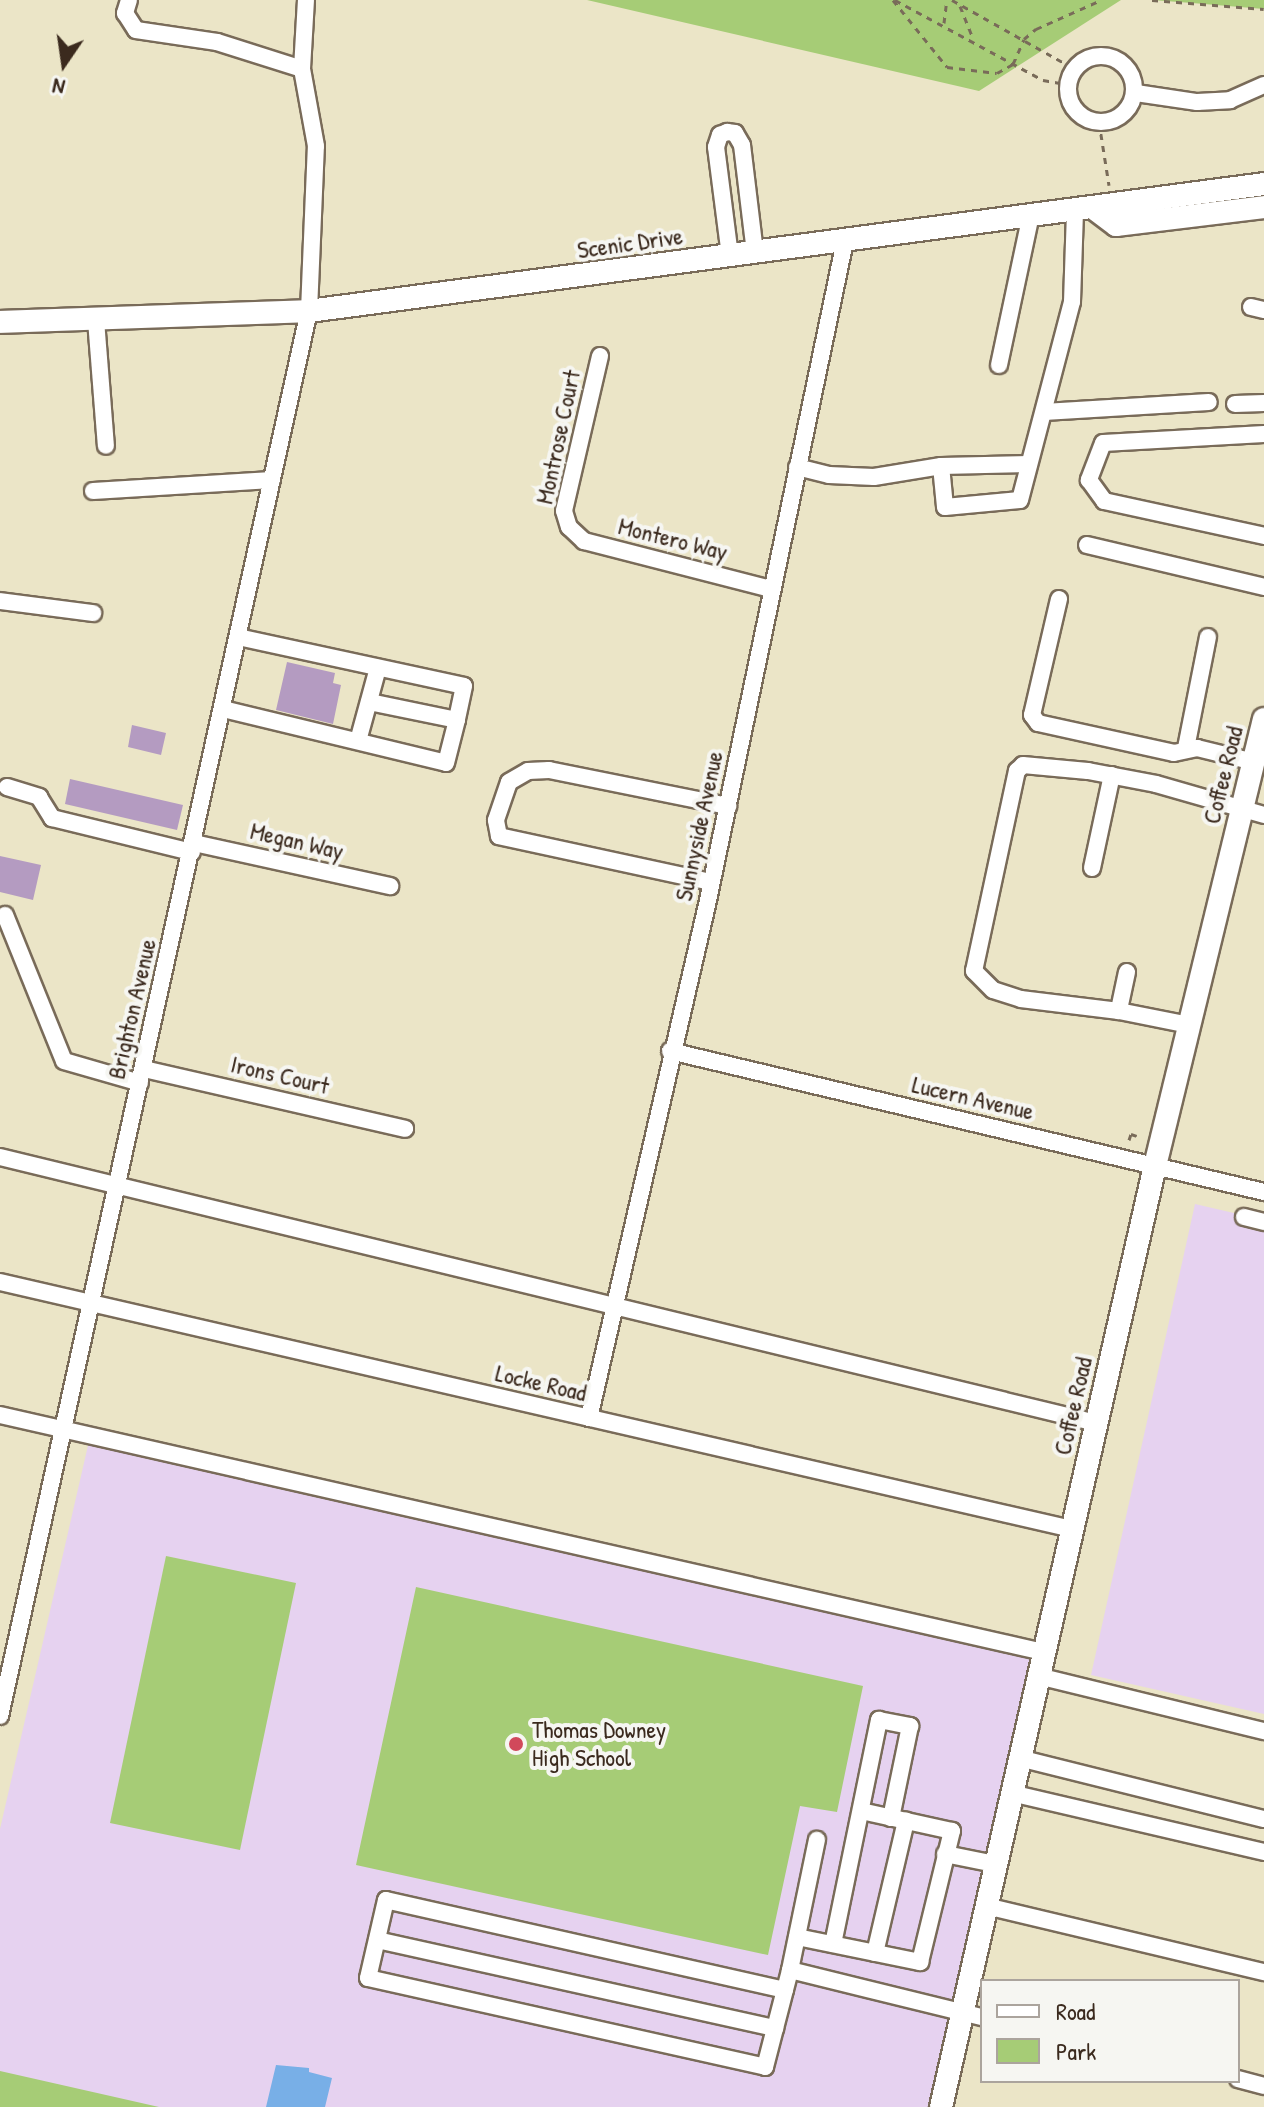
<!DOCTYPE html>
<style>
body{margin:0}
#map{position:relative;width:1264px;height:2107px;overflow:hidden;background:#ebe5c7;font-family:"Patrick Hand",sans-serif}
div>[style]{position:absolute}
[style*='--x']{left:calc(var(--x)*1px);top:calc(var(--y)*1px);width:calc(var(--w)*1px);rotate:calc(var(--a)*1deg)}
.built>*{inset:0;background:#e6d2f0}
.green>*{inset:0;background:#a6cc76}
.water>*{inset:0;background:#78afe7}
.building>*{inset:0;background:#b49bc1}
.path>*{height:3px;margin-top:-1.5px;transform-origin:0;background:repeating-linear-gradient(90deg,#796b59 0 6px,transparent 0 12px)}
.roads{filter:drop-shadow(2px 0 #796b59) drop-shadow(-2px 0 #796b59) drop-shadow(0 2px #796b59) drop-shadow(0 -2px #796b59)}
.minor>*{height:16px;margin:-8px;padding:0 8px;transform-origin:8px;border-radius:8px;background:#fff}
.minor>.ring{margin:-8px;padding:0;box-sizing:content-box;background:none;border:16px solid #fff;border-radius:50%}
.major>*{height:22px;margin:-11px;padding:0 11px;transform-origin:11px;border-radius:11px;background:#fff}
.dots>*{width:22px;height:22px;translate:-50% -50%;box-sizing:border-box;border:4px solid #f6f6f2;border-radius:50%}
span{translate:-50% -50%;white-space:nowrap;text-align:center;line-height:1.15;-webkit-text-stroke:8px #f6f6f2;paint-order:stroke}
.street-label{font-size:24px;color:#3b2a1e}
.poi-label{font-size:24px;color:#3b2a1e}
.left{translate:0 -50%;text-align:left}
.legend{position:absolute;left:980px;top:1979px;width:260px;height:104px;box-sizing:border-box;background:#f6f6f2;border:2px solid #aba49d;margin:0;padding:10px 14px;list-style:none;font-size:24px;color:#3b2a1e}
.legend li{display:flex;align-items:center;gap:16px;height:40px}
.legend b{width:40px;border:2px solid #aba49d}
.north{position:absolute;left:24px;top:24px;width:80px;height:80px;-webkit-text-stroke:6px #f6f6f2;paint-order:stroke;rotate:193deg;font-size:22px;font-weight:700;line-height:32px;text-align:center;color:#3b2a1e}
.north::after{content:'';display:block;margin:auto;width:28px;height:36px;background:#3b2a1e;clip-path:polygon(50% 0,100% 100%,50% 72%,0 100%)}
</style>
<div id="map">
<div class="built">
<div style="clip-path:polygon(1195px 1204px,1264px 1220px,1264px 1714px,1091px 1675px)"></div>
<div style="clip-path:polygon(89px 1441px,1032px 1659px,933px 2107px,0 2107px,0 1829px)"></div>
</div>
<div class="green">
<div style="clip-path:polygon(587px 0,1121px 0,979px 91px)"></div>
<div style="clip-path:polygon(1152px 0,1264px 0,1264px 9px,1192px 3px)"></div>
<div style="clip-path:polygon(166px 1556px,296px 1583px,240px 1850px,110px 1823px)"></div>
<div style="clip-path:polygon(416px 1587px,863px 1686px,837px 1812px,800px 1806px,768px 1955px,356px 1865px)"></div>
<div style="clip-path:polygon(0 2071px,159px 2107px,0 2107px)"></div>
</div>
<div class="water">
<div style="clip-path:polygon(276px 2065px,309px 2068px,309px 2072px,332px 2078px,325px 2107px,266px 2107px)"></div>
</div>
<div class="building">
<div style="clip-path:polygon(287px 662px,335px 673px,333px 683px,341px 685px,333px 724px,276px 710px)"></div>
<div style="clip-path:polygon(132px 725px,166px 733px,161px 755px,128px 747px)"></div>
<div style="clip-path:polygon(70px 779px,183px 805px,177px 830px,65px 804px)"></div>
<div style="clip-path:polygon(0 856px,41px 865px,33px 900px,0 892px)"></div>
</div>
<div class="path">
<div style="--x:893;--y:0;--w:86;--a:51.1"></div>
<div style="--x:947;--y:67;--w:50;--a:6.8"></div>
<div style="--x:997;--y:73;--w:18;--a:-29"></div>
<div style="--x:1013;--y:64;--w:27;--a:-66"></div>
<div style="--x:1024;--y:39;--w:16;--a:-40"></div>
<div style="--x:1036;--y:29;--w:71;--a:-24"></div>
<div style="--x:895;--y:0;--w:168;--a:28.4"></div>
<div style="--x:1043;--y:80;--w:23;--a:10"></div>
<div style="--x:952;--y:0;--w:139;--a:29.3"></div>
<div style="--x:1152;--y:0;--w:112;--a:4.6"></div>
<div style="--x:960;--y:6;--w:35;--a:68"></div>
<div style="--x:944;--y:23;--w:23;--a:-83"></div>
<div style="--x:1099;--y:122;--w:64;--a:81"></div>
<div style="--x:1129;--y:1140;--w:6;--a:-72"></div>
<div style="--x:1131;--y:1134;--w:6;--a:18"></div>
</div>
<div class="roads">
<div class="minor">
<div style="--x:129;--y:0;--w:14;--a:107"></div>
<div style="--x:125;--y:13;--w:20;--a:57"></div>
<div style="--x:136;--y:30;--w:82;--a:8.4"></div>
<div style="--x:217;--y:42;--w:89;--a:17.6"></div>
<div class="ring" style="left:1068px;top:56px;width:50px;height:50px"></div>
<div style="--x:1136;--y:93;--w:62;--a:8.4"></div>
<div style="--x:1197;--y:102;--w:33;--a:-3"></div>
<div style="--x:1230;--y:100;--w:37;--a:-24"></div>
<div style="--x:730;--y:256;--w:110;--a:-97.3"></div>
<div style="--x:716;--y:147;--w:13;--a:-72"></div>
<div style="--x:720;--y:135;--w:8;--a:-23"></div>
<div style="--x:727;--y:132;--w:8;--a:7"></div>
<div style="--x:735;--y:133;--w:14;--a:60"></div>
<div style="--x:742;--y:145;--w:108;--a:83.1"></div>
<div style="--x:1251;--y:307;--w:13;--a:13"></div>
<div style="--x:96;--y:320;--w:126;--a:85.5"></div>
<div style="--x:600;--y:356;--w:159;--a:103.1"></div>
<div style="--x:564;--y:511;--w:17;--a:73"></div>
<div style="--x:569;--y:527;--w:21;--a:43"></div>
<div style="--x:584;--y:541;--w:193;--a:14.4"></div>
<div style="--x:999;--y:365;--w:153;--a:-78"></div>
<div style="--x:1235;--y:404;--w:29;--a:-2"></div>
<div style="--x:1044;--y:412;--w:165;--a:-3.5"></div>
<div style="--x:1264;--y:434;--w:161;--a:176.8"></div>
<div style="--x:1103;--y:443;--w:40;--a:111"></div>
<div style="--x:1089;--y:480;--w:26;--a:54"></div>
<div style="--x:1104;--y:501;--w:164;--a:12.3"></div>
<div style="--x:1029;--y:464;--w:88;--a:178.7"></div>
<div style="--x:941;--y:466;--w:41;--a:84.4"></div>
<div style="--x:945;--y:507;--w:75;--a:-5.3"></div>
<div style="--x:1020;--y:500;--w:205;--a:-75.3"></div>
<div style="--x:1072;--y:302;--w:92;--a:-88.1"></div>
<div style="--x:797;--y:467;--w:33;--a:14"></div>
<div style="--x:829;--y:475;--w:45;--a:2.5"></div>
<div style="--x:874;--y:477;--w:68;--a:-9.3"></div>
<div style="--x:93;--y:491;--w:179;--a:-3.5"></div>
<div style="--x:1087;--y:545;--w:182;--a:13.3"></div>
<div style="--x:1059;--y:599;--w:119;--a:103.1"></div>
<div style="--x:1032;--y:715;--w:10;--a:53"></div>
<div style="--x:1038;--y:723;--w:139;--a:12.4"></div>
<div style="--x:1174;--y:753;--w:24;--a:-12"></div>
<div style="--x:1197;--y:748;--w:59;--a:13.8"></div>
<div style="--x:0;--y:601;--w:94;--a:7.4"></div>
<div style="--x:238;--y:637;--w:231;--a:12.2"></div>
<div style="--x:464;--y:686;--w:35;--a:102"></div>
<div style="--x:223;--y:709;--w:229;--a:13.6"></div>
<div style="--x:446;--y:763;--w:44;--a:-75.7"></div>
<div style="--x:457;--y:720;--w:90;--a:-168.4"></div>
<div style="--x:358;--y:741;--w:76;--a:-74.7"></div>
<div style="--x:1186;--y:748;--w:113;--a:-78.8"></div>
<div style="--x:7;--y:787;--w:34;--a:17"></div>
<div style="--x:39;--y:797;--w:25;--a:58"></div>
<div style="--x:52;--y:818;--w:144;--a:13.7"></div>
<div style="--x:194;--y:843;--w:201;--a:12.4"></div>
<div style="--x:1092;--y:868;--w:95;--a:-77.9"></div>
<div style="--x:711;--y:882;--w:217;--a:-167.8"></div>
<div style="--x:499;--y:836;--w:16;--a:-101"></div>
<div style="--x:496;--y:820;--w:40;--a:-71.1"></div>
<div style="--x:509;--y:782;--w:22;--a:-30"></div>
<div style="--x:528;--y:771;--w:21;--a:-3"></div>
<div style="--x:549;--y:770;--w:183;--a:11.4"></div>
<div style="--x:5;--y:915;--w:157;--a:68"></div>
<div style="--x:64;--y:1061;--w:79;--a:16.1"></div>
<div style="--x:1127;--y:972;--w:40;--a:102"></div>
<div style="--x:1119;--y:1011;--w:71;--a:11.3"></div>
<div style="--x:1119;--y:1011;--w:99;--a:-173"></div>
<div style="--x:1021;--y:999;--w:29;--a:-162"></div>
<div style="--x:993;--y:990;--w:27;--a:-135"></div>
<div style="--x:974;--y:971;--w:205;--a:-77.9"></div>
<div style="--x:1017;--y:771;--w:8;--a:-45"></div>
<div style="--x:1023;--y:765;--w:65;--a:5.3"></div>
<div style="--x:1088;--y:771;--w:69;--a:10.8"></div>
<div style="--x:1156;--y:784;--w:112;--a:16"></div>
<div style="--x:670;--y:1051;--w:611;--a:13.35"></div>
<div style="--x:144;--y:1069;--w:268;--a:12.9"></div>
<div style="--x:0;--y:1157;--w:1128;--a:13.64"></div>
<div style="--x:1244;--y:1217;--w:21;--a:14"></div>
<div style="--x:0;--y:1282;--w:1100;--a:12.98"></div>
<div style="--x:0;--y:1415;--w:1070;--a:12.8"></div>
<div style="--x:589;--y:1418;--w:526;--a:-77.05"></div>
<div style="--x:707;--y:905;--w:678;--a:-78.26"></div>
<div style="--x:1038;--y:1676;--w:233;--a:13.7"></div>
<div style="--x:0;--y:1716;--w:1439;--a:-77.6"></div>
<div style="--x:309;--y:311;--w:165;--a:-87.6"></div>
<div style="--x:316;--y:146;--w:78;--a:-100.3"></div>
<div style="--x:302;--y:69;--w:69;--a:-86.7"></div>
<div style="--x:1019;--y:1758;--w:252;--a:14"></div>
<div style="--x:1011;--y:1793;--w:260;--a:13.1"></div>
<div style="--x:945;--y:1854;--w:51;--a:11.3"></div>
<div style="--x:986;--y:1906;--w:286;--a:13.4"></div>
<div style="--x:797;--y:1937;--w:126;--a:11.5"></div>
<div style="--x:920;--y:1962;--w:135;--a:-76.3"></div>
<div style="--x:952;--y:1831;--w:93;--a:-167.6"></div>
<div style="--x:377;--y:1940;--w:408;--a:12.5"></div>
<div style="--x:833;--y:1944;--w:229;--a:-78.4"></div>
<div style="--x:879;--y:1720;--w:32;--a:11"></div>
<div style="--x:910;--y:1726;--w:94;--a:101.7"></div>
<div style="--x:875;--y:1953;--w:136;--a:-76.8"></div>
<div style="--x:790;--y:1970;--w:198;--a:13.8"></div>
<div style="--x:785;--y:1990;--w:409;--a:-167.3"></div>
<div style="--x:386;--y:1900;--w:80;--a:103"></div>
<div style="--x:368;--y:1978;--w:407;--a:12.6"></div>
<div style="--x:765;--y:2067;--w:100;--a:-75.5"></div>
<div style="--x:790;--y:1970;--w:133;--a:-78.3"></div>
<div style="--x:1238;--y:2079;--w:27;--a:15"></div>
</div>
<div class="major">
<div style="--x:1092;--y:207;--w:30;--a:37"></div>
<div style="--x:1116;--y:225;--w:149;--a:-6.9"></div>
<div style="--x:0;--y:322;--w:309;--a:-2"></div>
<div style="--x:309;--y:311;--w:963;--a:-7.57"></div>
<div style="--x:941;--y:2107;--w:965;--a:-77.19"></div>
<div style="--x:1155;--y:1166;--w:460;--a:-76.3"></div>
</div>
</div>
<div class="dots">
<div style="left:516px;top:1744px;background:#d1495b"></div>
</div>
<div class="street-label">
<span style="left:630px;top:243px;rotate:-8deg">Scenic Drive</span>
<span style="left:558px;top:437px;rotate:-78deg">Montrose Court</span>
<span style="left:673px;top:539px;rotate:14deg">Montero Way</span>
<span style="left:1223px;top:775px;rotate:-76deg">Coffee Road</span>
<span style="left:699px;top:826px;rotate:-78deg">Sunnyside Avenue</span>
<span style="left:297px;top:841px;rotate:13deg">Megan Way</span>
<span style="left:132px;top:1009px;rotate:-77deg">Brighton Avenue</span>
<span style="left:280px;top:1075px;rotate:13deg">Irons Court</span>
<span style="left:973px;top:1098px;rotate:13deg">Lucern Avenue</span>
<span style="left:541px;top:1383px;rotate:13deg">Locke Road</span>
<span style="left:1073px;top:1406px;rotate:-77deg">Coffee Road</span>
</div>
<div class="poi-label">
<span class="left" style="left:532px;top:1744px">Thomas Downey<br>High School</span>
</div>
<ul class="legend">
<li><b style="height:10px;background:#fff"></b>Road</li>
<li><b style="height:22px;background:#a6cc76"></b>Park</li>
</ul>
<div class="north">N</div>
</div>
